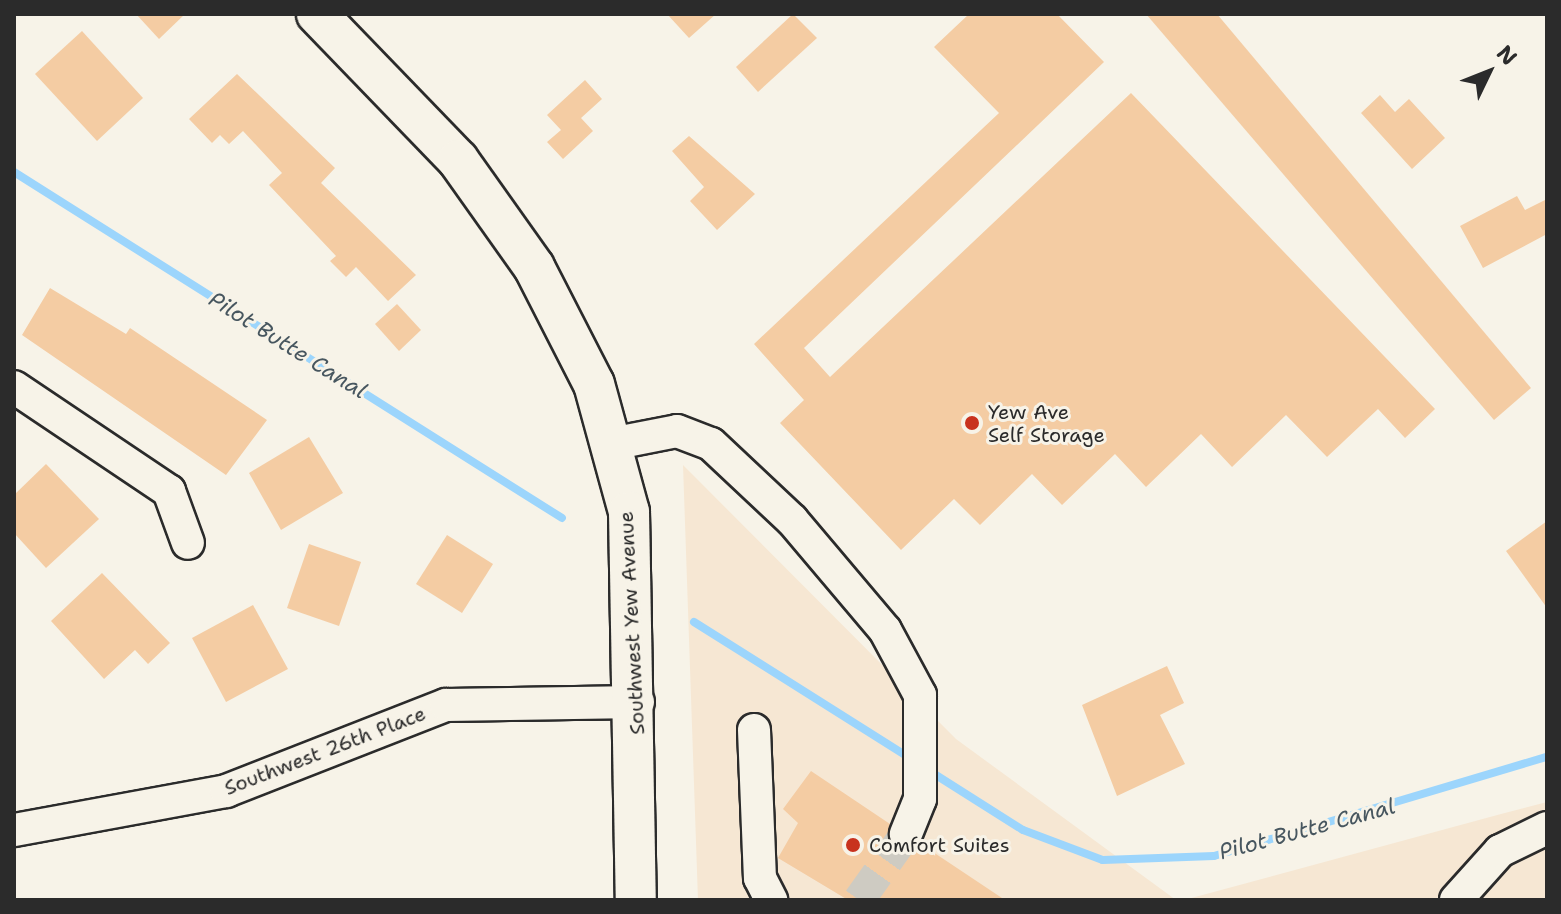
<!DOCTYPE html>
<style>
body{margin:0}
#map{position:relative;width:1561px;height:914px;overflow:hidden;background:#f7f3e8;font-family:"Shantell Sans",sans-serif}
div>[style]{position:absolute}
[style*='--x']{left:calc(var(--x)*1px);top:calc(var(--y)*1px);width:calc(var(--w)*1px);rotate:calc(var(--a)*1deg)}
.built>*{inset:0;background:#f6e7d3}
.stream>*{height:8px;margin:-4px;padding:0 4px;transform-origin:4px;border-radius:4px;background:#9cd5fc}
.building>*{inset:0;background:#f4cca3}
.minor-tunnel>*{height:32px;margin-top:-16px;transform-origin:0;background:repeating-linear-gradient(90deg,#cecbc2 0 32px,transparent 0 48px)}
.roads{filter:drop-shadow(2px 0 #2b2b2b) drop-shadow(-2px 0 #2b2b2b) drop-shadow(0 2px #2b2b2b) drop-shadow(0 -2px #2b2b2b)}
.minor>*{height:32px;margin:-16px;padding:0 16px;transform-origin:16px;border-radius:16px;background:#f7f3e8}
.major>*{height:40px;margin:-20px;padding:0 20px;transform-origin:20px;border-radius:20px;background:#f7f3e8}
.dots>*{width:22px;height:22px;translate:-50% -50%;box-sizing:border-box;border:4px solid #f7f3e8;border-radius:50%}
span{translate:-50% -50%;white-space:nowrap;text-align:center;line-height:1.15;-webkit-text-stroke:6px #f7f3e8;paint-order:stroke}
.poi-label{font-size:20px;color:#2b2b2b}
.left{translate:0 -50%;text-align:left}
.street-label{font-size:20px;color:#2b2b2b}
.water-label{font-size:22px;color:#47565f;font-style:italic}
.frame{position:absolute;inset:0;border:16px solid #2b2b2b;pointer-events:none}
.north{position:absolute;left:1449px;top:32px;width:80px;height:80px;-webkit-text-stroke:6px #f7f3e8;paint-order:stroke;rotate:47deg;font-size:22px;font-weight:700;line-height:32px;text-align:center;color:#2b2b2b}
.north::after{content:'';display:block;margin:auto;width:28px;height:36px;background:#2b2b2b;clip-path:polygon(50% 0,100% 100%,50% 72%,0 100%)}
</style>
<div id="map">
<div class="built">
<div style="clip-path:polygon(683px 465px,956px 739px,1176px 900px,698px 900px)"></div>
<div style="clip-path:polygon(1547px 802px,1547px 900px,1184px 900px,1501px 814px)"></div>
</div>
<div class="stream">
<div style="--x:14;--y:172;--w:648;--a:32.27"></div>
<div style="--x:694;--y:622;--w:259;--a:32.2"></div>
<div style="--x:928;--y:770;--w:112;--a:32.3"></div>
<div style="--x:1023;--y:830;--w:85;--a:20.6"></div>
<div style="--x:1103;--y:860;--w:111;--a:-2.1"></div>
<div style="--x:1214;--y:856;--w:347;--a:-16.6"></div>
</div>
<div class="building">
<div style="clip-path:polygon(136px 14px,185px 14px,159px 39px)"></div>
<div style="clip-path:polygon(667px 14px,716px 14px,689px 38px)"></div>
<div style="clip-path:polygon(793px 14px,817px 38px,758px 92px,736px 67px)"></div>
<div style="clip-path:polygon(969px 14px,1057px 14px,1104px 62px,804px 348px,830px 377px,1131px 93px,1435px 409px,1405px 438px,1378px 409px,1327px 457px,1286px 415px,1232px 467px,1201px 434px,1146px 487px,1115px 454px,1062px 505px,1032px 474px,980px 525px,954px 499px,901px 550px,780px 423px,804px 400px,754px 344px,999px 113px,934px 47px)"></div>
<div style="clip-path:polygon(1146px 14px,1217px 14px,1531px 388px,1494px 420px)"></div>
<div style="clip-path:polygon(82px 31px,143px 98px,97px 141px,35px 74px)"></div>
<div style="clip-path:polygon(237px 74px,335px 168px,321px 183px,416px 275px,388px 301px,356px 267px,346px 277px,330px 261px,336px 256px,269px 185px,282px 173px,243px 131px,229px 144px,220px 135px,212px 143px,189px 119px)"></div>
<div style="clip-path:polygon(585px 80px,602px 99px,581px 118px,593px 131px,563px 159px,547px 142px,561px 130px,547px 115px)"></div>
<div style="clip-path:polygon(1380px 95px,1395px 112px,1409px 99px,1445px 138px,1412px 169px,1361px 113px)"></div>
<div style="clip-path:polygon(689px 136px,755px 194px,717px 230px,690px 201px,704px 187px,672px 151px)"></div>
<div style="clip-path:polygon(1517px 196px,1525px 210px,1547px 199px,1547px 234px,1483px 268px,1460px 226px)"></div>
<div style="clip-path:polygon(50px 288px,126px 334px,130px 328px,267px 420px,226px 475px,22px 335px)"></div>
<div style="clip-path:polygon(397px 304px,421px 330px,399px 351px,375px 324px)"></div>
<div style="clip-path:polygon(309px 437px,343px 493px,281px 530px,249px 473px)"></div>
<div style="clip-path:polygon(46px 464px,99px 519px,46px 568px,14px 533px,14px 495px)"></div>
<div style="clip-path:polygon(1547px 521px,1547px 608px,1506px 551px)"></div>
<div style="clip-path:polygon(447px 535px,493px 564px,462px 613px,416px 584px)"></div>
<div style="clip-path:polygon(309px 544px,361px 562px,339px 626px,287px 608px)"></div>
<div style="clip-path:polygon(102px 573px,170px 643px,148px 664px,135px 650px,104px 679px,51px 621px)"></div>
<div style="clip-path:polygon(253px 605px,288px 669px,226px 702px,192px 638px)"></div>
<div style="clip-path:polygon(1167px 666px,1184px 703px,1160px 715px,1185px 764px,1117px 796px,1082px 705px)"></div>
<div style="clip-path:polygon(811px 771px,890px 824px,887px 837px,898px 851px,921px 844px,1005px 900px,848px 900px,778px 858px,798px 823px,783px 809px)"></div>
</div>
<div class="minor-tunnel">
<div style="--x:859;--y:900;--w:81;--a:-54.5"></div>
</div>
<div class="roads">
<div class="minor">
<div style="--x:14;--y:387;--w:187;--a:33.9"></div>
<div style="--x:169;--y:491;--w:55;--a:69.9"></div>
<div style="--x:611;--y:444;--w:67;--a:-11.1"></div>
<div style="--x:677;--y:431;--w:36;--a:21"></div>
<div style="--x:711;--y:444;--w:111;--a:43.2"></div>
<div style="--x:792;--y:520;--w:144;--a:49.8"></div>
<div style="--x:885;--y:630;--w:74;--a:61.7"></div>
<div style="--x:920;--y:695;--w:104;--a:90"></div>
<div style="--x:920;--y:799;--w:38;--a:112"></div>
<div style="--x:754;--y:730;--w:148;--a:87.7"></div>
<div style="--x:760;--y:878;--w:25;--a:63"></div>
<div style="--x:14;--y:830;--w:216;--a:-10.4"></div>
<div style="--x:226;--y:791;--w:236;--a:-21.4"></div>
<div style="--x:446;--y:705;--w:192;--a:-0.9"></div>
<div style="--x:1456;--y:900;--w:66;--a:-48.1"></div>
<div style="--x:1500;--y:851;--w:52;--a:-26.1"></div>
</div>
<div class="major">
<div style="--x:317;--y:14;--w:203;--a:46"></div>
<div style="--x:458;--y:160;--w:131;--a:54.6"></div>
<div style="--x:534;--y:267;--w:131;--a:62.9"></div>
<div style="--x:594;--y:384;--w:133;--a:74.7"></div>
<div style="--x:629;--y:512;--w:388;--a:89"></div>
</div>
</div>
<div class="dots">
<div style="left:972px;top:423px;background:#c8321e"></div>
<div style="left:853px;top:845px;background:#c8321e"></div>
</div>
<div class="poi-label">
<span class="left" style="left:988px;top:424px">Yew Ave<br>Self Storage</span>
<span class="left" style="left:869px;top:845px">Comfort Suites</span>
</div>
<div class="street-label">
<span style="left:632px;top:623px;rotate:-93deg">Southwest Yew Avenue</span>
<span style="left:325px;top:751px;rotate:-21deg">Southwest 26th Place</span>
</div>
<div class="water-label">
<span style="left:288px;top:345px;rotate:32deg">Pilot Butte Canal</span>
<span style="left:1307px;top:829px;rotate:-15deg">Pilot Butte Canal</span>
</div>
<div class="frame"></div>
<div class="north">N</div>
</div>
